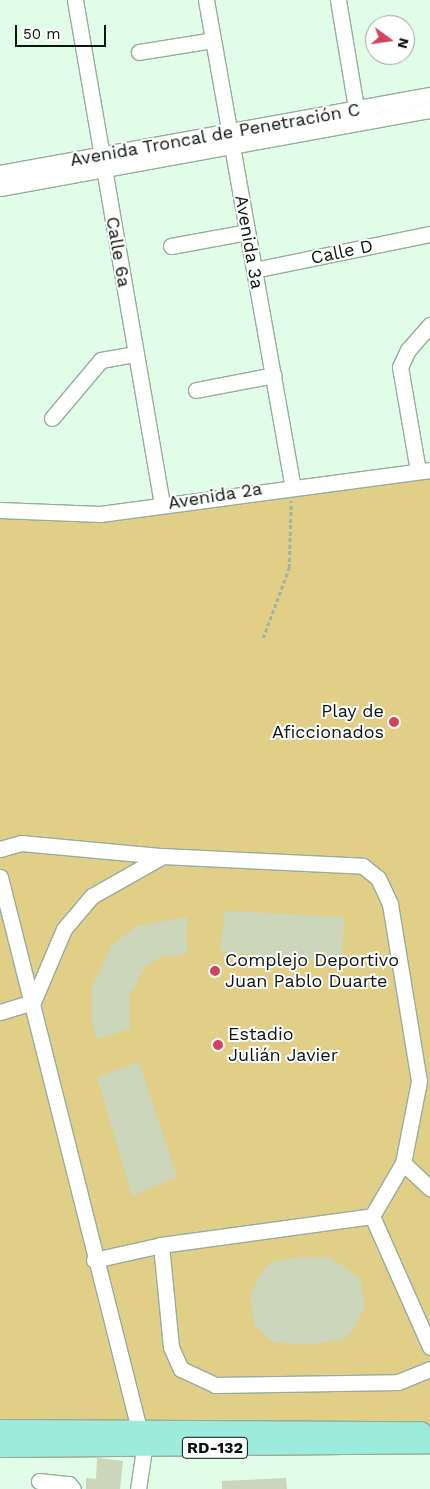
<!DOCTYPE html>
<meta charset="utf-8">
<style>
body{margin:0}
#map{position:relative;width:430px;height:1489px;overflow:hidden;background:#e1fce7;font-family:"Work Sans",sans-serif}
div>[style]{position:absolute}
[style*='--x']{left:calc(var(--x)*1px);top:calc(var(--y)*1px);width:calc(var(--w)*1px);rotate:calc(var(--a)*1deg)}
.green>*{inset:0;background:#e1cf88}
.building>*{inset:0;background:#ccd6ba}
.path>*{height:2.5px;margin-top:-1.25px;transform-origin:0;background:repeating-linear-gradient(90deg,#9fb5a4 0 4px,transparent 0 6.5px)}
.roads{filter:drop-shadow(1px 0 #95ad9a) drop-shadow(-1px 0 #95ad9a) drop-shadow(0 1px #95ad9a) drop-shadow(0 -1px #95ad9a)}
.minor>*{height:15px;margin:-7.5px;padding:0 7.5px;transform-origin:7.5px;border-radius:7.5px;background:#fff}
.major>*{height:19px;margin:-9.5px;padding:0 9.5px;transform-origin:9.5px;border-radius:9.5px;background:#9cebdd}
.dots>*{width:14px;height:14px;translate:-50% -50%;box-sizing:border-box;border:2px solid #fff;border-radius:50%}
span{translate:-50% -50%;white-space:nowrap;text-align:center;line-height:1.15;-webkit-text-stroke:4px #fff;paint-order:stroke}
.shield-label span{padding:1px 4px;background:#fff;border:1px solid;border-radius:4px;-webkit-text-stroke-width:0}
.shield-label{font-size:16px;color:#0b140e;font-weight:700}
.street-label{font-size:18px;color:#0b140e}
.poi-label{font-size:18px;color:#0b140e}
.right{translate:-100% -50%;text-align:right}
.left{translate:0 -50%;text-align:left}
.north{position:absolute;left:365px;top:15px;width:50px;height:50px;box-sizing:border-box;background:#fff;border:1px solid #9da19f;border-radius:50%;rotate:104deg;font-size:14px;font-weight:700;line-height:20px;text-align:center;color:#0b140e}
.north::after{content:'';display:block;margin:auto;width:18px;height:22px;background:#d24362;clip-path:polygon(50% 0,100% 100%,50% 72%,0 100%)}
.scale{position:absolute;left:15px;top:25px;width:91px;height:22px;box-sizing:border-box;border:2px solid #0b140e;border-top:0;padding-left:6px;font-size:15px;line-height:18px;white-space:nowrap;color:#0b140e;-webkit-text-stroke:4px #fff;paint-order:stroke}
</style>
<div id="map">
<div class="green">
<div style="clip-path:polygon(430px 472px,430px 1431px,0 1428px,0 510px,100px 514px)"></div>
</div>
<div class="building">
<div style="clip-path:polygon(225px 911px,345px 917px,341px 962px,220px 952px)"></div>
<div style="clip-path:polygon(187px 917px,187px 954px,161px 957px,145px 967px,129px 997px,130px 1029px,97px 1039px,91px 1018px,92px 987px,112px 945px,137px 926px)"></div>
<div style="clip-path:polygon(139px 1062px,177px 1177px,132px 1196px,97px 1077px)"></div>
<div style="clip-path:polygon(300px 1257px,329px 1257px,360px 1278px,365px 1307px,352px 1332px,342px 1340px,306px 1345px,272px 1342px,254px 1324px,250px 1295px,261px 1274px,270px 1262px)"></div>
<div style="clip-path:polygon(97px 1458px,123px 1461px,120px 1489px,86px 1489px,86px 1478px,96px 1479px)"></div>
<div style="clip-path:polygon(286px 1478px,287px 1489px,222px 1489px,222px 1481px)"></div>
</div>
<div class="path">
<div style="--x:263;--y:638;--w:75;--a:-69.6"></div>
<div style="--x:289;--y:568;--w:67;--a:-88.3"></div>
</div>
<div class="roads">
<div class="minor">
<div style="--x:75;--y:0;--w:511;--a:80.21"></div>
<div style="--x:206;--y:0;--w:493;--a:79.9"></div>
<div style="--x:338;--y:0;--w:121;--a:80.5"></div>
<div style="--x:139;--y:52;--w:75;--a:-9.2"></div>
<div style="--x:0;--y:173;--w:437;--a:-10.3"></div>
<div style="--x:0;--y:188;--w:437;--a:-10.3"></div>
<div style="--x:171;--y:246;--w:77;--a:-10.4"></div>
<div style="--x:254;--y:270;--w:180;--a:-11.6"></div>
<div style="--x:196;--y:390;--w:79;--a:-10.9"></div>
<div style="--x:52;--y:418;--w:76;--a:-49.8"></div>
<div style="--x:101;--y:360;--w:35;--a:-10"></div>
<div style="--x:418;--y:471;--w:106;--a:-99.8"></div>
<div style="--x:400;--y:367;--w:19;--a:-65"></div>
<div style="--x:408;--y:350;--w:33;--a:-49"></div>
<div style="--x:0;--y:510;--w:100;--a:2.3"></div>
<div style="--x:100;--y:514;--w:333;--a:-7.6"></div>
<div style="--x:0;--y:849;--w:22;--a:-16"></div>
<div style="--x:21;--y:843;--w:142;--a:5.3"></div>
<div style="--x:162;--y:856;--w:201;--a:2.8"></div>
<div style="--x:363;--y:866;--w:19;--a:39"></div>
<div style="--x:378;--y:878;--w:29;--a:65"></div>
<div style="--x:390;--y:904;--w:179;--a:80.7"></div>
<div style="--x:419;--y:1081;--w:84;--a:101"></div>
<div style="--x:403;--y:1163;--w:61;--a:120.3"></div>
<div style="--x:0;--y:877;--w:590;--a:75.87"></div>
<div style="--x:144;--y:1449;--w:40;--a:98.5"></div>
<div style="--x:0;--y:1012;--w:34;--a:-17"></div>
<div style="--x:33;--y:1002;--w:79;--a:-67"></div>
<div style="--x:64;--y:929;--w:43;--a:-49.7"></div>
<div style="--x:92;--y:896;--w:79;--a:-29.5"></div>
<div style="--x:403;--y:1163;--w:37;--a:43"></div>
<div style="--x:372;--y:1216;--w:143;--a:66.1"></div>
<div style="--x:161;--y:1245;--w:102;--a:84.4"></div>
<div style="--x:171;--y:1347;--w:24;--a:66"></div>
<div style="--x:181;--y:1369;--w:38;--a:25"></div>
<div style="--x:215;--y:1385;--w:183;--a:-0.9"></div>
<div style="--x:398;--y:1382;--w:35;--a:-22"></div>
<div style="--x:94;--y:1260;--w:69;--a:-12.6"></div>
<div style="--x:161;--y:1245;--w:213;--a:-7.8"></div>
<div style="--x:39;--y:1481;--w:30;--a:6"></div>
<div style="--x:69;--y:1484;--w:6;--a:51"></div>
</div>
<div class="major">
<div style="--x:0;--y:1429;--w:421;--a:0.3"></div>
<div style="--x:0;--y:1447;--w:430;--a:-0.5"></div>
</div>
</div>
<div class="dots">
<div style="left:394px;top:722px;background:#d24362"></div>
<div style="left:215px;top:971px;background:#d24362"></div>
<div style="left:218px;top:1045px;background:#d24362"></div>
</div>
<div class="shield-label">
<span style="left:215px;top:1448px">RD-132</span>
</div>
<div class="street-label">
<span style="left:215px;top:135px;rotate:-10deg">Avenida Troncal de Penetración C</span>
<span style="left:249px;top:242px;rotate:80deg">Avenida 3a</span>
<span style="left:118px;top:252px;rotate:80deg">Calle 6a</span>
<span style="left:342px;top:252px;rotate:-12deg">Calle D</span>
<span style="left:215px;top:496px;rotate:-9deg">Avenida 2a</span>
</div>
<div class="poi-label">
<span class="right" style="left:384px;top:722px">Play de<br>Aficcionados</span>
<span class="left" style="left:225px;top:971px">Complejo Deportivo<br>Juan Pablo Duarte</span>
<span class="left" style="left:228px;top:1045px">Estadio<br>Julián Javier</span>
</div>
<div class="north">N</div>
<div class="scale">50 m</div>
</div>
